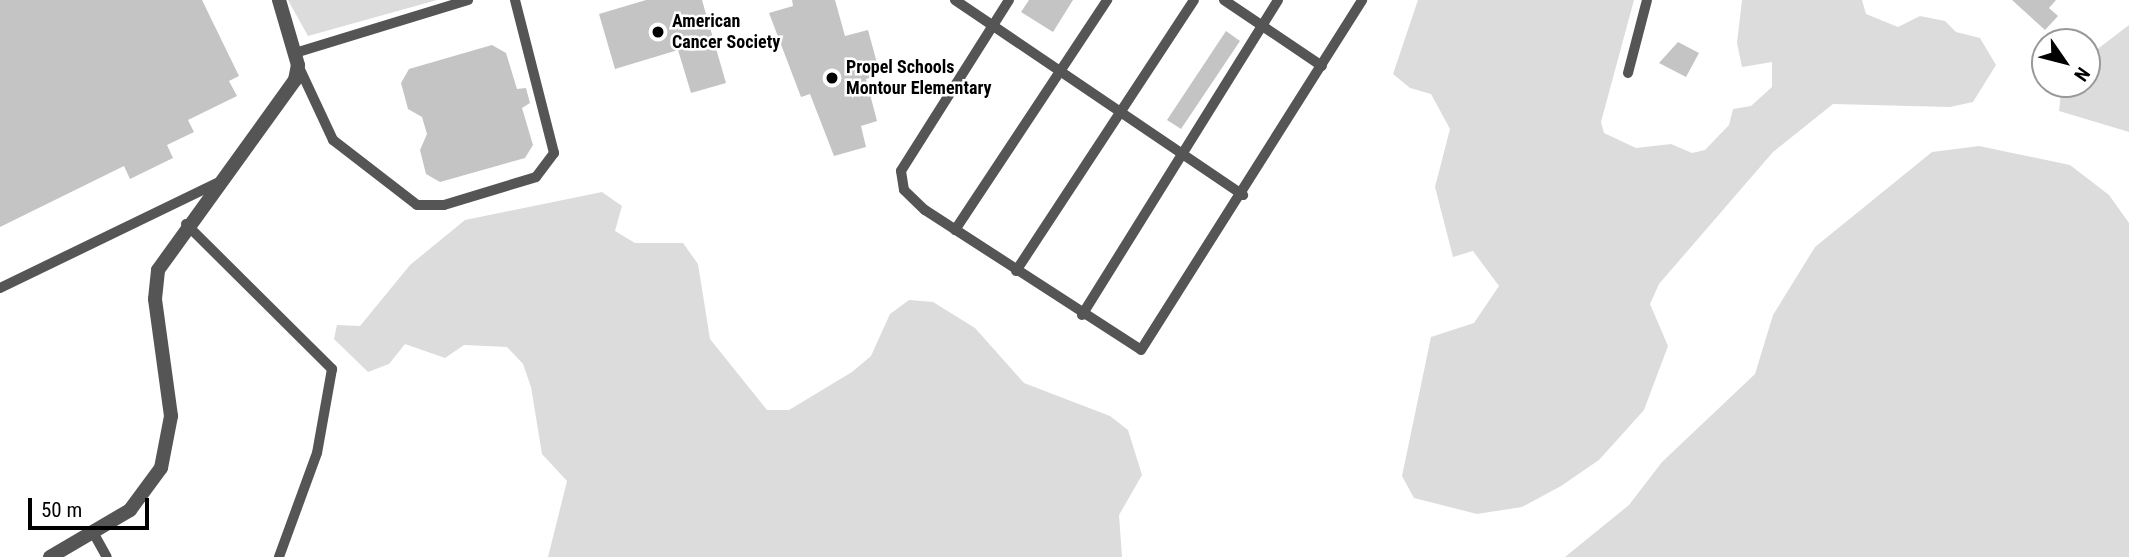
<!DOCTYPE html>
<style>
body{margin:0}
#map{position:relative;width:2129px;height:557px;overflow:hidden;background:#fff;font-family:"Roboto Condensed",sans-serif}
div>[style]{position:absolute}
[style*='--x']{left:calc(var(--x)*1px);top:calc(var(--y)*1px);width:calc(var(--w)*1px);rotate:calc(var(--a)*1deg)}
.green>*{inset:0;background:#dcdcdc}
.building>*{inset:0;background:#c4c4c4}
.service>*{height:10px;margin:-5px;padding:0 5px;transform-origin:5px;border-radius:5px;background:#555}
.minor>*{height:14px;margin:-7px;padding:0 7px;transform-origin:7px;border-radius:7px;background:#555}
.dots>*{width:19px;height:19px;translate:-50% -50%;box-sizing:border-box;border:4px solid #fff;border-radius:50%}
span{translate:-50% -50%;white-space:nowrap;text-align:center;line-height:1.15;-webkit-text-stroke:5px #fff;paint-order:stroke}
.poi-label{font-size:18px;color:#000;font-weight:700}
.left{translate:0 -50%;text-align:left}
.north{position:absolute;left:2031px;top:28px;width:70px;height:70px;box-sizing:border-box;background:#fff;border:2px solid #999;border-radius:50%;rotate:125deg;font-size:19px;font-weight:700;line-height:28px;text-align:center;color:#000}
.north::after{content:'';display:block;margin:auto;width:24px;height:32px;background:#000;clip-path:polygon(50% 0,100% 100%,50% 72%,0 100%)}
.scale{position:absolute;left:28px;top:498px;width:121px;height:32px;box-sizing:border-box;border:4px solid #000;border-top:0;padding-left:9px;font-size:21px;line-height:24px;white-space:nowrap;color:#000;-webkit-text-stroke:5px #fff;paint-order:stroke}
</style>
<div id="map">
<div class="green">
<div style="clip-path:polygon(288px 0,437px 0,308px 36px)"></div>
<div style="clip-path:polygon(1418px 0,1634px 0,1601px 122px,1604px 133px,1636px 148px,1671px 144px,1692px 153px,1705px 150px,1729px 125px,1733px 109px,1751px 106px,1772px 87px,1772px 62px,1742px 67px,1737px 43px,1742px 0,1862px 0,1866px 14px,1898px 27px,1920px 16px,1945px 21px,1956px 32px,1980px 38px,1996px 65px,1973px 102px,1950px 107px,1833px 104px,1773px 152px,1659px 284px,1650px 304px,1668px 346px,1644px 410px,1599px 460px,1561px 486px,1522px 507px,1477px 514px,1414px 498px,1402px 476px,1431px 337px,1474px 323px,1499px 286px,1473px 251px,1453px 257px,1435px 187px,1450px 129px,1431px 94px,1410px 88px,1393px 74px)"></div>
<div style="clip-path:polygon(2129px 25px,2129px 132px,2059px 111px,2062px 84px,2087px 84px,2087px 57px)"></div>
<div style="clip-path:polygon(1979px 146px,2070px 165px,2109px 195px,2129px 223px,2129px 557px,1565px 557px,1629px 505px,1662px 462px,1755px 374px,1773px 315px,1815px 247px,1932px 152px)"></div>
<div style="clip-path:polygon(602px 192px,622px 206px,615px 231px,635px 243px,683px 243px,698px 264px,710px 339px,767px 410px,789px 410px,852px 372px,871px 356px,890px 314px,909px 300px,933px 302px,975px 328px,1024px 383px,1110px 416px,1128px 430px,1142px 475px,1119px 515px,1122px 557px,548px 557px,567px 481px,542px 454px,531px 387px,523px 364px,507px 347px,464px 345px,445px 358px,405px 344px,389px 364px,368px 372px,334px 339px,337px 325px,360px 326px,410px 265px,465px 220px)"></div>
</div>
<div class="building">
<div style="clip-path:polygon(0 0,202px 0,239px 76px,229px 81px,237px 96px,188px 120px,194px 132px,167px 145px,173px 158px,130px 179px,124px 166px,0 227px)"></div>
<div style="clip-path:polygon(646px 0,702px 0,726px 83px,691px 93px,678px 50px,615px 69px,599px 14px)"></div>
<div style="clip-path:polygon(792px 0,835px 0,845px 36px,868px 30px,877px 63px,869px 65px,872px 77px,866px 79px,877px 121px,861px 126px,866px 147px,834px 156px,810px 94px,801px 97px,769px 13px,793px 6px)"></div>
<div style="clip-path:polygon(1029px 0,1073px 0,1053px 32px,1021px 12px)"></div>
<div style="clip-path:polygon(2012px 0,2056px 0,2049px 8px,2058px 16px,2045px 30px)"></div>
<div style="clip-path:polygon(1226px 31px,1240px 41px,1181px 129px,1167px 120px)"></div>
<div style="clip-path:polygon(1678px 42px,1699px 53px,1686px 77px,1659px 63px)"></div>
<div style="clip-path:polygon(492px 45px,506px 53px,517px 89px,526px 88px,530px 103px,522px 108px,533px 145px,525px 158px,440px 182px,426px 174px,420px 150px,427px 134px,422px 117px,408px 109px,401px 83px,409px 69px)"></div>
</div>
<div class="service">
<div style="--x:955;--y:0;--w:348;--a:34.1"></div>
<div style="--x:1009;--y:0;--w:202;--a:122.3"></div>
<div style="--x:901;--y:171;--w:19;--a:81"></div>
<div style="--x:904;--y:190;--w:29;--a:44"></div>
<div style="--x:925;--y:210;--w:257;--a:32.9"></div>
<div style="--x:1141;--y:350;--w:414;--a:-57.7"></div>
<div style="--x:1224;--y:0;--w:118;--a:34"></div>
<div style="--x:295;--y:53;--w:181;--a:-17"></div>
<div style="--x:298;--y:65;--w:83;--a:65"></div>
<div style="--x:333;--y:140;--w:106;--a:37.7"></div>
<div style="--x:417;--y:205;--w:27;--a:0"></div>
<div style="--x:444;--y:205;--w:96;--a:-16.9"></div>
<div style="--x:536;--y:177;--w:30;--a:-53"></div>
<div style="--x:554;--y:153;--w:158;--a:-104.3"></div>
<div style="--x:1628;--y:73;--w:75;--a:-75.4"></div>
<div style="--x:186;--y:224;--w:206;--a:44.8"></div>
<div style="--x:332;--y:369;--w:85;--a:100.1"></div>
<div style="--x:317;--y:453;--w:111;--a:110.1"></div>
<div style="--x:955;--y:230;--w:276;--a:-56.5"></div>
<div style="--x:1016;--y:271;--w:324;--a:-56.7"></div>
<div style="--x:0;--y:288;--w:241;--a:-25.8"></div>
<div style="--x:1082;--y:315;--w:371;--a:-58.1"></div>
<div style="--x:94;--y:534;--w:26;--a:61"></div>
</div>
<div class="minor">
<div style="--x:50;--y:557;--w:93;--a:-30.4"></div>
<div style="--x:130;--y:510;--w:52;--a:-53.6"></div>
<div style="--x:161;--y:468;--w:53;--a:-79.1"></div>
<div style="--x:171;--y:416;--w:118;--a:-97.8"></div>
<div style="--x:155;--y:299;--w:29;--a:-84"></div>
<div style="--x:158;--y:270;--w:234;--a:-54.2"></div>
<div style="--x:295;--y:80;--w:15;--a:-79"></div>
<div style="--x:298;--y:65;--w:68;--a:-106.3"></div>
</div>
<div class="dots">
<div style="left:658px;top:32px;background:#000"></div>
<div style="left:832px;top:78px;background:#000"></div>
</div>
<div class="poi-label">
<span class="left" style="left:672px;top:32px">American<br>Cancer Society</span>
<span class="left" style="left:846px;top:78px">Propel Schools<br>Montour Elementary</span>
</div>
<div class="north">N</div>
<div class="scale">50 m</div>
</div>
